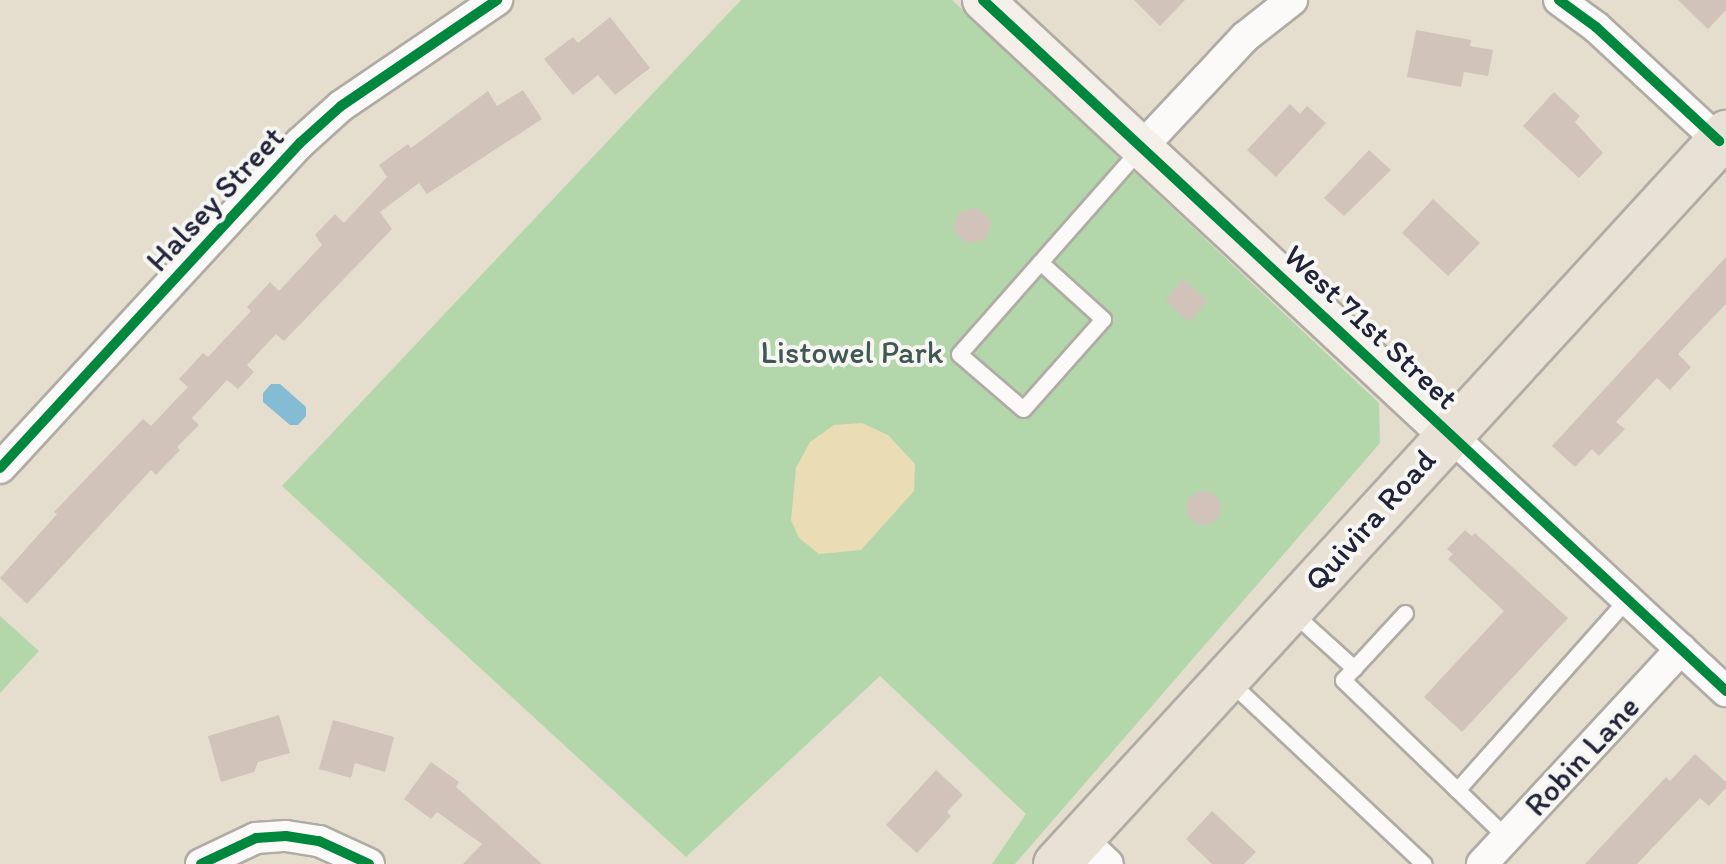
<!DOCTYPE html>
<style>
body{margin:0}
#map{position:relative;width:1726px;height:864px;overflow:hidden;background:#e5dece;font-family:Itim,sans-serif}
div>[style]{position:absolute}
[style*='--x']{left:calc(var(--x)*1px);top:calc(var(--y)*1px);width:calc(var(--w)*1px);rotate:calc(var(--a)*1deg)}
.green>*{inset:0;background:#b3d7aa}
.sand>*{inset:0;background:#eadcb4}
.water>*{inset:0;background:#83bcd3}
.building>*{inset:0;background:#d1c2ba}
.round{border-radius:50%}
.roads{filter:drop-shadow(2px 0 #b0aca5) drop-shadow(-2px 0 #b0aca5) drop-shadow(0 2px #b0aca5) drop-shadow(0 -2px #b0aca5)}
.lane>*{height:15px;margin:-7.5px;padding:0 7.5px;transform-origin:7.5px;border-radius:7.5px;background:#fbfaf8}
.street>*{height:30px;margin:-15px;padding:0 15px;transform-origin:15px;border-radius:15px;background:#fbfaf8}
.secondary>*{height:40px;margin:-20px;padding:0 20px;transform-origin:20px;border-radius:20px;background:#f4f0e9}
.primary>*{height:45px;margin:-22.5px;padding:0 22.5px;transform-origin:22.5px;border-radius:22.5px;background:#e9e1d5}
.cycleway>*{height:10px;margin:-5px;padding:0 5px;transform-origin:5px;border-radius:5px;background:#00873e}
span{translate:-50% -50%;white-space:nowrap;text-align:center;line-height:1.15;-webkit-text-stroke:8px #f6f6f2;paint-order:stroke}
.street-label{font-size:32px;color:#22223b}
.park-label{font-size:32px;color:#415754}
</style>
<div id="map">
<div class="green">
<div style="clip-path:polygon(741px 0,952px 0,1379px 403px,1380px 443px,1015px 864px,992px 864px,1026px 814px,880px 676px,686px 857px,282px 486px)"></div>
<div style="clip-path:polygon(0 616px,39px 651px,0 693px)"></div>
</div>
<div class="sand">
<div style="clip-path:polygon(862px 423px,888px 435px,915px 464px,914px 491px,861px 550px,819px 554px,799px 538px,791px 520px,796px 468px,810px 442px,834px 425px)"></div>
</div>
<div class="water">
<div style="clip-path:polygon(271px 384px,280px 384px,306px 407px,306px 416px,298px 425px,290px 425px,263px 402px,263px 393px)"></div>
</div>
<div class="building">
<div style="clip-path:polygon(1134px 0,1185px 0,1160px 26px)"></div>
<div style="clip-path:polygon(1678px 0,1726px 0,1726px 10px,1708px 29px)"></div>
<div style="clip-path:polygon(610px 17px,650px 68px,615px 95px,598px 75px,573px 95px,544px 59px,573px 37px,578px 43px)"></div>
<div style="clip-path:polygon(1416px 30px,1471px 40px,1470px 46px,1493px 50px,1488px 76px,1464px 72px,1461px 87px,1407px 77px)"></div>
<div style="clip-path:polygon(523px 90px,542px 119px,427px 194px,419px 183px,380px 212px,392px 229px,284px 341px,276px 334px,247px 365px,254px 372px,238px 389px,227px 380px,192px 418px,199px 425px,177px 447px,180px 450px,156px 475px,151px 470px,27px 604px,0 578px,57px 514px,54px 512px,143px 419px,151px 426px,188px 387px,179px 379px,203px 353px,208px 357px,251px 311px,247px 307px,270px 282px,279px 291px,322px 245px,315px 235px,335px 214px,344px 223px,387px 177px,379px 165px,408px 144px,411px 148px,488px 91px,497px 106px)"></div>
<div style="clip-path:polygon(1554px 92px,1580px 116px,1575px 122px,1603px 153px,1579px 178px,1523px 126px)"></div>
<div style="clip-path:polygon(1290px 104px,1300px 114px,1307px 106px,1326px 123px,1276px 177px,1247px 150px)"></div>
<div style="clip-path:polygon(1369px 150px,1391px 170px,1344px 216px,1324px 198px)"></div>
<div style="clip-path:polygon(1433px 199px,1480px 243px,1448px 276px,1402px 233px)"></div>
<div style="clip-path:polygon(976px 207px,992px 221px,985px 240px,966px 243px,953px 230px,958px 213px)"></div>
<div style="clip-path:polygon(1726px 257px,1726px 304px,1678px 354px,1691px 367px,1670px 390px,1657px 378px,1616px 422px,1625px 429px,1599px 456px,1592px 449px,1575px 467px,1552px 446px)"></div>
<div style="clip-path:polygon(1183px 279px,1208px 301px,1189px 322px,1165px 300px)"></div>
<div class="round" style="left:1187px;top:491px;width:34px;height:34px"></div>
<div style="clip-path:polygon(1465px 530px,1472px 536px,1475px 533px,1568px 618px,1462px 732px,1424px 697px,1504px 611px,1448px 559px,1453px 554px,1447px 549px)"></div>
<div style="clip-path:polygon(279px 715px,290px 753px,258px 762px,254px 772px,221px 782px,208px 736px)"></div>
<div style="clip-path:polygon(333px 720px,394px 737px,385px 772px,355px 763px,351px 778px,319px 769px)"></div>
<div style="clip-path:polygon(1695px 754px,1726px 782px,1726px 788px,1709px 806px,1700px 798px,1637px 864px,1585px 864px,1666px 777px,1670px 781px)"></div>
<div style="clip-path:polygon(431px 762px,459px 782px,456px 787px,542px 864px,463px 864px,482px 844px,437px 812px,431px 819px,404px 799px)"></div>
<div style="clip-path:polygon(936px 770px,963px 795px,947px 812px,951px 816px,917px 853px,886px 825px)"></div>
<div style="clip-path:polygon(1212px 811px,1256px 852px,1244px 864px,1212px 864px,1186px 839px)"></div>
</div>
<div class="roads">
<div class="lane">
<div style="--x:1040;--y:262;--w:85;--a:42.1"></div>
<div style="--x:1103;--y:319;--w:120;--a:131.6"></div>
<div style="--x:1023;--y:409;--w:84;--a:-139.3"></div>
<div style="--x:959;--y:354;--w:272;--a:-48.6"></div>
<div style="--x:1292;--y:612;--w:84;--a:42.1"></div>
<div style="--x:1354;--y:668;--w:75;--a:-47.2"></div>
<div style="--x:1354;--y:668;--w:16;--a:133"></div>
<div style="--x:1343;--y:680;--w:228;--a:43.9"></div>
<div style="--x:1229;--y:681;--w:267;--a:43.2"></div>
<div style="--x:1457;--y:790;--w:256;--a:-48.3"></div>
</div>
<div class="street">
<div style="--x:1559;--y:0;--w:46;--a:36.1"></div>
<div style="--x:1596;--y:27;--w:168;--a:42.8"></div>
<div style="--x:1142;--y:147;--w:151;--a:-46.9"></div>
<div style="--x:1245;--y:37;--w:60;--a:-38.2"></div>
<div style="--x:1449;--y:434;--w:378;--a:42.9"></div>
<div style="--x:0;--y:468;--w:442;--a:-47.3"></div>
<div style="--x:300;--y:143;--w:55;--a:-42.1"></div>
<div style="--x:341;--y:106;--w:189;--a:-34.2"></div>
<div style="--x:1080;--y:838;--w:38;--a:43"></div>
<div style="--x:201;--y:864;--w:61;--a:-25.3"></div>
<div style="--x:256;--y:838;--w:30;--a:-4"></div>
<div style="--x:286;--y:836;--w:33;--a:9"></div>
<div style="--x:319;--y:841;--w:55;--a:24.7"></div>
<div style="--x:1482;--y:864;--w:293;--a:-47.2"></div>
</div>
<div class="secondary">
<div style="--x:983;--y:0;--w:637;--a:42.96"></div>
</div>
<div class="primary">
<div style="--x:1056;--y:864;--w:992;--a:-47.49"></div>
</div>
</div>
<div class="cycleway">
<div style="--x:983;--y:0;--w:1015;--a:42.92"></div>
<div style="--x:1559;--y:0;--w:46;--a:36.1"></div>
<div style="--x:1596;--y:27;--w:168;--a:42.8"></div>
<div style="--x:0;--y:468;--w:442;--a:-47.3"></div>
<div style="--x:300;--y:143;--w:55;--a:-42.1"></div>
<div style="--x:341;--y:106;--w:189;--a:-34.2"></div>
<div style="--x:201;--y:864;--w:61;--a:-25.3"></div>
<div style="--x:256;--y:838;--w:30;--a:-4"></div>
<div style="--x:286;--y:836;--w:33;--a:9"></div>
<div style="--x:319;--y:841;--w:55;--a:24.7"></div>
</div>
<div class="street-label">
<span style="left:215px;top:199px;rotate:-47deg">Halsey Street</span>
<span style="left:1371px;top:327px;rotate:43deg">West 71st Street</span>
<span style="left:1370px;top:520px;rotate:-48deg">Quivira Road</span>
<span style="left:1582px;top:756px;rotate:-47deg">Robin Lane</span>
</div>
<div class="park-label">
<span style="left:852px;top:352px">Listowel Park</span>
</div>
</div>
